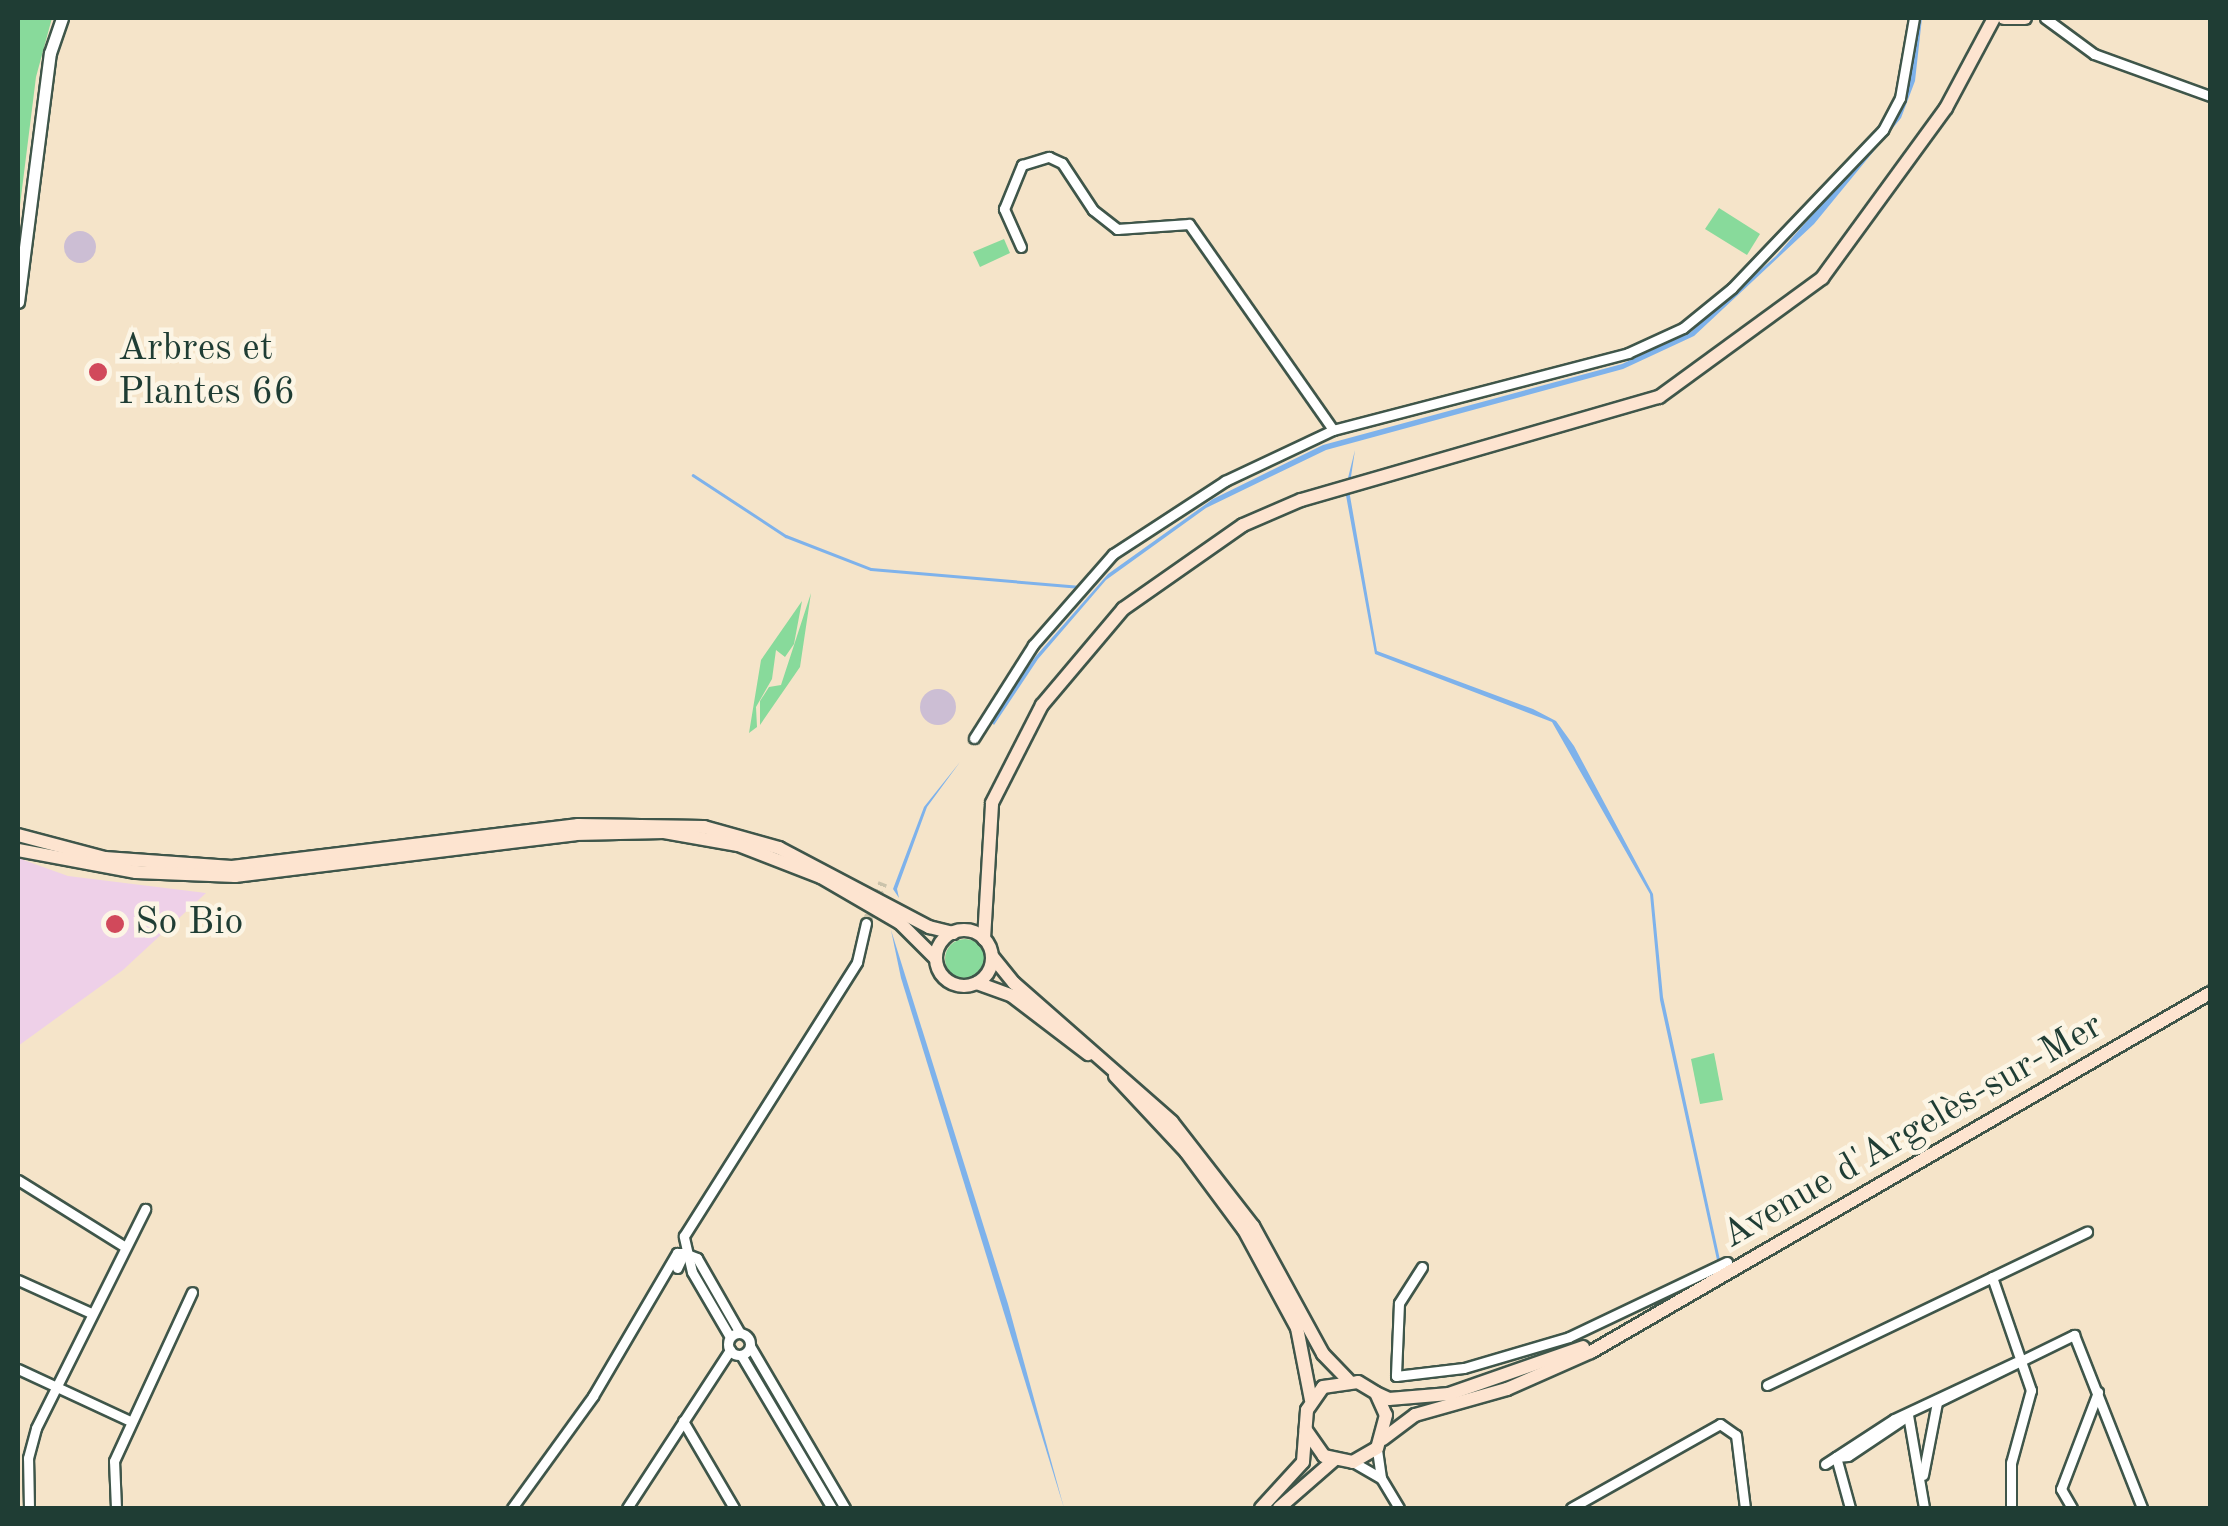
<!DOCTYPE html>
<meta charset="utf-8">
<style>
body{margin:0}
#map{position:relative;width:2228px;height:1526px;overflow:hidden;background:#f5e4c9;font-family:"Old Standard TT",serif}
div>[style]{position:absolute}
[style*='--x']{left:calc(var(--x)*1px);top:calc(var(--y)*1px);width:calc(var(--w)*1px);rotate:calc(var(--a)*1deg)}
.built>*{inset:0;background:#eed0e8}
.industrial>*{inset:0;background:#ccbed4}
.round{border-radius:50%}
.green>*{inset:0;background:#88da9b}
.water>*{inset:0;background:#7eb2eb}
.stream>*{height:2.5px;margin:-1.25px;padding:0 1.25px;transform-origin:1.25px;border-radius:1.25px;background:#7eb2eb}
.minor-tunnel>*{height:9px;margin-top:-4.5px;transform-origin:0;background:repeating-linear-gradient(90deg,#cac3ab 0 9px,transparent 0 13.5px)}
.roads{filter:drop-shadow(2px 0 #3f564a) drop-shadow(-2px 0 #3f564a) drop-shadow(0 2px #3f564a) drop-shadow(0 -2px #3f564a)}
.minor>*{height:9px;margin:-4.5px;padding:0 4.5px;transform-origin:4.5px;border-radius:4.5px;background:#fff}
.minor>.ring{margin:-4.5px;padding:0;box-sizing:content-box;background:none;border:9px solid #fff;border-radius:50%}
.tertiary>*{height:11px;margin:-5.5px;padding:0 5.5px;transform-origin:5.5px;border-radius:5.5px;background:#fff}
.secondary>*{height:12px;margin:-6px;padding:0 6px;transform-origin:6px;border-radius:6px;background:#fde4d0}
.secondary>.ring{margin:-6px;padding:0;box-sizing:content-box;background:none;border:12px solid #fde4d0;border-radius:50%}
.dots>*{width:28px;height:28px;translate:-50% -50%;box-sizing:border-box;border:5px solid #fcf5e5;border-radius:50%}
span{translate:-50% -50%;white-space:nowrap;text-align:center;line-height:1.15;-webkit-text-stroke:9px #fcf5e5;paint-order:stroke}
.poi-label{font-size:38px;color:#1f3d34}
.left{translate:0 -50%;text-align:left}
.street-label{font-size:38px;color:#1f3d34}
.frame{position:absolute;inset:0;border:20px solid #1f3d34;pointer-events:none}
</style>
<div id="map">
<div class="built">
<div style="clip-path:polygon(18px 858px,68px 876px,206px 893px,123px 970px,18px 1046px)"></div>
</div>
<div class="industrial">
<div class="round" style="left:64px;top:231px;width:32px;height:32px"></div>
<div class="round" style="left:920px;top:689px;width:36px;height:36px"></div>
</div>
<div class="green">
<div style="clip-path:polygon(18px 18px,52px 18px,36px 77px,18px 221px)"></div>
<div style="clip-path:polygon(1719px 208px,1760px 234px,1747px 255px,1705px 229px)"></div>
<div style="clip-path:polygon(1004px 239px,1010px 253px,980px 267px,973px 252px)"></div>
<div style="clip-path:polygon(811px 593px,800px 667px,760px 725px,760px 701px,769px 687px,781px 685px)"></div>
<div style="clip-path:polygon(802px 601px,794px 644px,785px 657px,776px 650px,772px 679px,756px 707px,757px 727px,749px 733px,761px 660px)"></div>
<div class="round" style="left:945px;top:939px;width:40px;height:40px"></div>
<div style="clip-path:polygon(1714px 1053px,1723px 1100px,1700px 1104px,1691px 1059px)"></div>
</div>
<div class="water">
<div style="clip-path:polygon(1917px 18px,1922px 18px,1915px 81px,1901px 118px,1814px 224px,1694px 336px,1623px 369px,1326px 450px,1206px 508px,1106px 580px,1038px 659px,994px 725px,990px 721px,1036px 656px,1108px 574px,1213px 499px,1323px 445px,1622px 364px,1691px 332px,1776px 256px,1884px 134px,1910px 80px)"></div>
<div style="clip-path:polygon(1355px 450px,1349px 490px,1377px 651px,1533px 709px,1556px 721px,1574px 746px,1653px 894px,1663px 997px,1720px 1260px,1715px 1275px,1717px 1260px,1660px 1000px,1650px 894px,1552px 722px,1375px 654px,1345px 490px)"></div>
<div style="clip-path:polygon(960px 762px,927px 807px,897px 889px,899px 898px,893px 889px,924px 807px)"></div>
<div style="clip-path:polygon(891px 930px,1008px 1304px,1064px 1508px,901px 978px)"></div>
</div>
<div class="stream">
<div style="--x:693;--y:475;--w:111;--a:33.3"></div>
<div style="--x:786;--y:536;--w:91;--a:21.2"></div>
<div style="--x:871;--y:569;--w:210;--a:4.9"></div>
</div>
<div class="minor-tunnel">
<div style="--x:866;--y:923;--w:44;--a:-67.5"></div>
</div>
<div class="roads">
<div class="minor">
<div style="--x:2045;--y:18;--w:61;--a:36.3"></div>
<div style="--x:2094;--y:54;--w:123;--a:19.9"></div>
<div style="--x:1021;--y:247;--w:42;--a:-114.1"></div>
<div style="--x:1004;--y:209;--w:48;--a:-67.8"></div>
<div style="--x:1022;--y:165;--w:28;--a:-17"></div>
<div style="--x:1049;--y:157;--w:14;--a:25"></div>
<div style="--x:1062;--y:163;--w:56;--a:56.6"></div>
<div style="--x:1093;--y:210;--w:31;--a:38"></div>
<div style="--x:1117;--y:229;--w:72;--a:-4"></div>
<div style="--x:1189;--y:224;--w:251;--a:55"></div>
<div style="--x:974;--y:738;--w:110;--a:-57.6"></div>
<div style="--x:1033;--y:645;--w:121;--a:-48.7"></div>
<div style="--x:1113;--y:554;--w:134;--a:-33.1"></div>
<div style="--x:1225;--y:481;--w:119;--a:-25.3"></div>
<div style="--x:1333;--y:430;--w:305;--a:-14.6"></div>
<div style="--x:1628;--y:353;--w:60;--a:-24.4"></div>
<div style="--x:1683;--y:328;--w:63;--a:-39.2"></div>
<div style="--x:1732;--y:288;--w:219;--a:-46.3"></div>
<div style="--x:1883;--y:130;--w:36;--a:-62"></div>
<div style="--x:1900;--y:98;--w:81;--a:-80.1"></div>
<div style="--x:18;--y:1180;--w:123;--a:32"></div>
<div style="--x:684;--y:1253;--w:14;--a:21"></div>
<div style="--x:697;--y:1258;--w:86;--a:60.2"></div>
<div style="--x:1422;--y:1267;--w:43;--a:122.6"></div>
<div style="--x:1399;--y:1303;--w:73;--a:92.4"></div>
<div style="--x:1396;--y:1376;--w:68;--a:-6.7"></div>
<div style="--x:1464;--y:1368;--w:109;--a:-16.4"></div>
<div style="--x:1569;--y:1337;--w:175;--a:-25.4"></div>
<div style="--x:677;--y:1268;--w:17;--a:-65"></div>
<div style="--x:1992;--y:1277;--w:120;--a:71"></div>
<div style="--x:2031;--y:1390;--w:76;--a:105.3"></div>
<div style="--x:2011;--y:1463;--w:45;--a:90"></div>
<div style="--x:18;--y:1280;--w:78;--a:24.3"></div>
<div class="ring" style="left:728px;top:1333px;width:13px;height:13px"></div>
<div style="--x:730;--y:1337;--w:75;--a:-120.3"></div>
<div style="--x:692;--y:1272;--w:37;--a:-103"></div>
<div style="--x:684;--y:1236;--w:324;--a:-57.7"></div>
<div style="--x:857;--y:962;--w:40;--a:-77"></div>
<div style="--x:750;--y:1346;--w:188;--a:59.6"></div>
<div style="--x:741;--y:1355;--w:178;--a:59.3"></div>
<div style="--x:18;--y:1369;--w:123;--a:24.9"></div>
<div style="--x:1767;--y:1385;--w:355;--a:-25.6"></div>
<div style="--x:1937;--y:1402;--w:153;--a:-26.1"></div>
<div style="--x:2074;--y:1335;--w:186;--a:68.5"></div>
<div style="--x:1908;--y:1415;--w:94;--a:80.2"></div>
<div style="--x:683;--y:1421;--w:101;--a:59.6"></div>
<div style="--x:1836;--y:1457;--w:12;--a:-5"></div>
<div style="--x:1848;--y:1456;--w:70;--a:-33.9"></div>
<div style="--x:1836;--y:1457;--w:53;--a:74.6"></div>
<div style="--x:1353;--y:1462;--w:32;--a:30"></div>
<div style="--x:1381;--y:1478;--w:30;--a:-98"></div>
<div style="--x:1825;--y:1464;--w:82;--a:-33.1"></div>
<div style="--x:1894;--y:1419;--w:135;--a:-25"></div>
<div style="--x:1923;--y:1475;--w:74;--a:-79.1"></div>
<div style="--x:1381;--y:1478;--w:35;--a:59"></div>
<div style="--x:29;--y:1508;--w:50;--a:-91.1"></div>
<div style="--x:28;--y:1458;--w:31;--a:-75"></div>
<div style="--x:36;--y:1428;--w:245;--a:-63.5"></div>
<div style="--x:116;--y:1508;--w:47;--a:-92.4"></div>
<div style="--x:114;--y:1461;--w:186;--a:-65.2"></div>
<div style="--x:512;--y:1508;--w:138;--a:-54.1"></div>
<div style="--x:593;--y:1396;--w:166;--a:-59.6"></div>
<div style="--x:677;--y:1253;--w:7;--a:0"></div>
<div style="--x:627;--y:1508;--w:189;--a:-56.9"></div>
<div style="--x:1571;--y:1508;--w:171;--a:-29.4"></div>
<div style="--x:1720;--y:1424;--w:19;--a:35"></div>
<div style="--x:1736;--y:1435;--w:74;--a:83"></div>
<div style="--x:2072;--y:1508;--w:22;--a:-120"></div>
<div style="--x:2061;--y:1489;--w:104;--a:-69.1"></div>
</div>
<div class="tertiary">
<div style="--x:18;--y:302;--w:251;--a:-82.7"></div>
<div style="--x:50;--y:53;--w:37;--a:-71"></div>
</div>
<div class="secondary">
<div style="--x:2004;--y:18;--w:21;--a:0"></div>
<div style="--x:18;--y:835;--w:90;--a:14.8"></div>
<div style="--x:105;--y:858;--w:127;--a:4.1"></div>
<div style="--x:232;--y:867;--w:349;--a:-6.9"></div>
<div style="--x:578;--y:825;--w:126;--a:0.9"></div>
<div style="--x:704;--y:827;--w:78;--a:15.6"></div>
<div style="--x:779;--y:848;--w:170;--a:27.8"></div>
<div style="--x:929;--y:927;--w:25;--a:14"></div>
<div style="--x:18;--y:850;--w:120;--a:10.6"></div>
<div style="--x:136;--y:872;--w:99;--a:2.3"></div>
<div style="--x:235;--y:876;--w:343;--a:-7"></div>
<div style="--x:575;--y:834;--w:89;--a:-1.3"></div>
<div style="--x:664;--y:832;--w:75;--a:10"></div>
<div style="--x:738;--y:845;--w:89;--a:21.1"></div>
<div style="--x:821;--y:877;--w:91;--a:30.2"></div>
<div style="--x:900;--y:923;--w:51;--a:45"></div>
<div class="ring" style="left:936px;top:930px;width:44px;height:44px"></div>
<div style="--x:984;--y:939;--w:136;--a:-86.6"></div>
<div style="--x:992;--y:803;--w:110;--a:-63"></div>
<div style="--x:1042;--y:705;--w:126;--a:-49.8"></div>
<div style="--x:1123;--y:609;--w:146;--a:-35"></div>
<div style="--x:1243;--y:525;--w:63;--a:-23.3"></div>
<div style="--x:1301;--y:500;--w:373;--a:-16.1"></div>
<div style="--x:1659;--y:397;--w:202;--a:-36.1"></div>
<div style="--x:1822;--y:278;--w:210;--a:-53.9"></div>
<div style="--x:1946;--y:108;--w:102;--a:-61.9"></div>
<div style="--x:992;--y:956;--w:35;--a:51"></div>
<div style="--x:1014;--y:983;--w:210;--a:41.3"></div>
<div style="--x:1172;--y:1122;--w:132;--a:52.1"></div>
<div style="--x:1253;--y:1226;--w:146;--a:61.3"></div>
<div style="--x:1323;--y:1354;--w:36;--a:46"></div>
<div style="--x:977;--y:983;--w:37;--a:20"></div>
<div style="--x:1012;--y:996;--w:96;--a:37.3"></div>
<div style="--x:1115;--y:1076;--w:104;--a:46.9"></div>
<div style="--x:1186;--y:1152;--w:97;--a:53.4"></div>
<div style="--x:1244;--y:1230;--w:111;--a:61.6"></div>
<div style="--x:1297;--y:1328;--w:73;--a:79"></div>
<div style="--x:1378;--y:1394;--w:12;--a:24"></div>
<div style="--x:1389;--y:1399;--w:60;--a:-4.8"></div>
<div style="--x:1449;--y:1394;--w:142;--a:-19.3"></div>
<div style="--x:1383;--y:1439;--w:40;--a:-37"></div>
<div style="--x:1415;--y:1415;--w:96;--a:-15.8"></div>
<div style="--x:1507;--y:1389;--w:92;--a:-23.8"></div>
<div style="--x:1591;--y:1352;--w:716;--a:-30.11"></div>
<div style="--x:1261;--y:1508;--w:62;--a:-47.6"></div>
<div style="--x:1303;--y:1462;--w:52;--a:-85.6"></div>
<div style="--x:1307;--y:1410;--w:28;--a:-55"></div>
<div style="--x:1323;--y:1387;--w:35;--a:-8"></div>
<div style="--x:1358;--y:1382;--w:21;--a:31"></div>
<div style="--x:1376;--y:1393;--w:24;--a:66"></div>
<div style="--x:1386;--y:1415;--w:34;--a:105"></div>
<div style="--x:1377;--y:1448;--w:28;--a:150"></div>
<div style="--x:1353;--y:1462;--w:30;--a:-168"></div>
<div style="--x:1324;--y:1456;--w:32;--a:-125"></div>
<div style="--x:1279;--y:1508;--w:73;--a:-41.1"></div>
</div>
</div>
<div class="dots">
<div style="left:98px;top:372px;background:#d1495b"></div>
<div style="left:115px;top:924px;background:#d1495b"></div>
</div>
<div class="poi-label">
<span class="left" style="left:118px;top:372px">Arbres et<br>Plantes 66</span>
<span class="left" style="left:135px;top:924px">So Bio</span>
</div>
<div class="street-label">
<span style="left:1913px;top:1132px;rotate:-30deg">Avenue d'Argelès-sur-Mer</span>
</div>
<div class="frame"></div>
</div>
